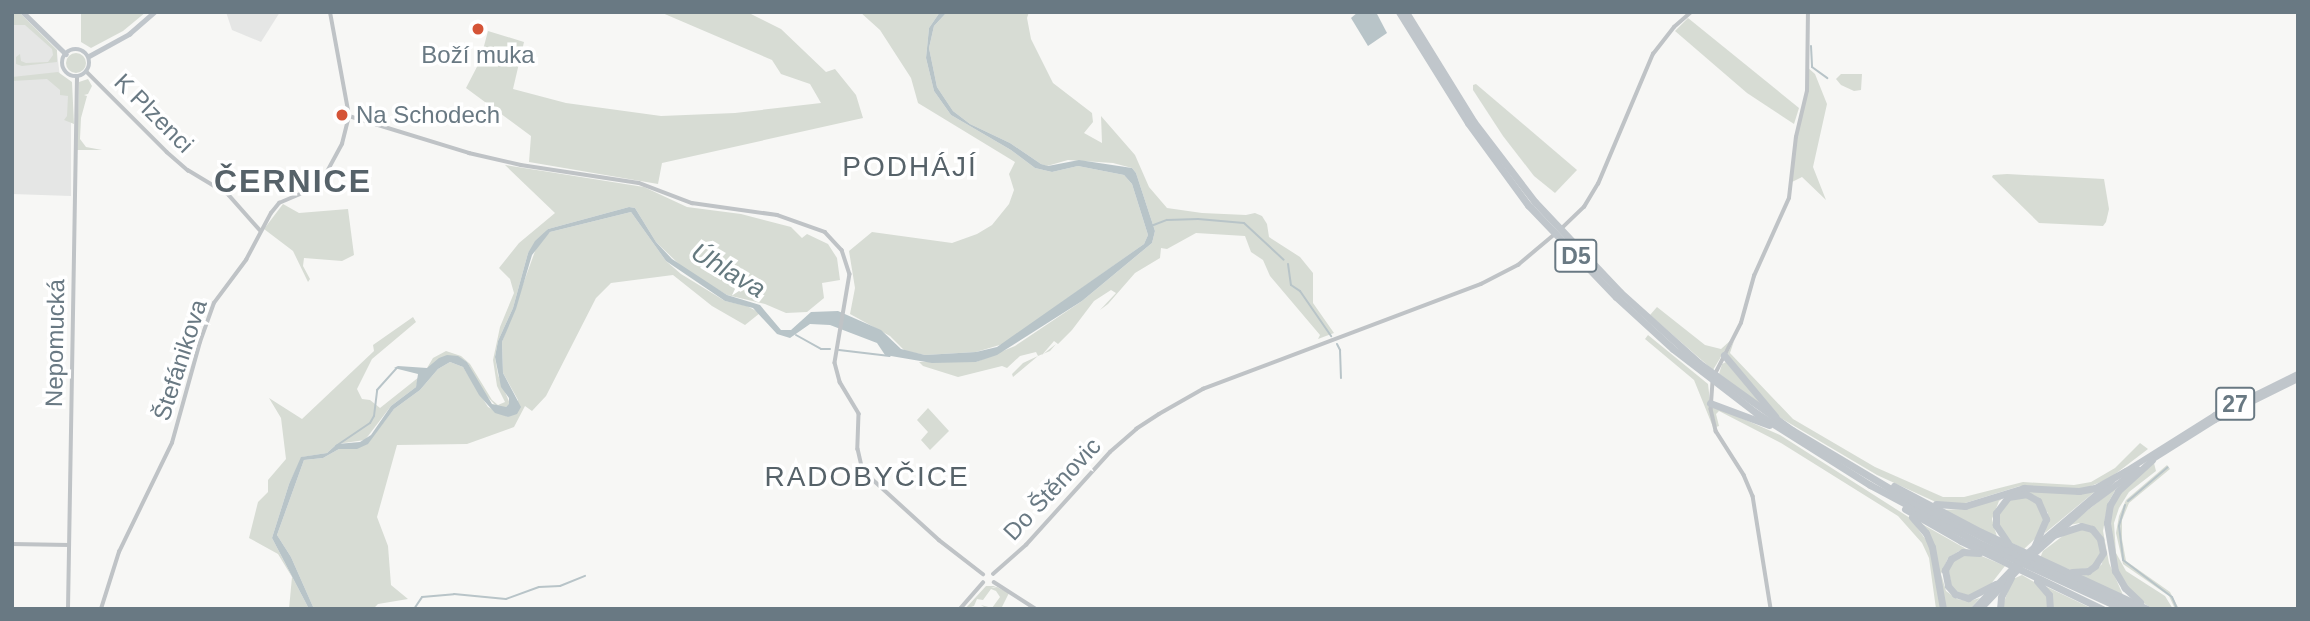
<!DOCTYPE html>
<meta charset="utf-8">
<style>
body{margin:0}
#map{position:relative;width:2310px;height:621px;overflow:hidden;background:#f7f7f5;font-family:Arial,sans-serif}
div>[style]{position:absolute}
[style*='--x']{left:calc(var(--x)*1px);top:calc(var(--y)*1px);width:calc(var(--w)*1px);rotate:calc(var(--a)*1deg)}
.built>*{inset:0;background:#e5e6e5}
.green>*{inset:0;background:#d7dcd4}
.round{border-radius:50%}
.water>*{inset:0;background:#b8c4c8}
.stream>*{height:2px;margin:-1px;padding:0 1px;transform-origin:1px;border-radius:1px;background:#b8c4c8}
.tertiary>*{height:3.5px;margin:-1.75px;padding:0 1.75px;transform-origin:1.75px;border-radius:1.75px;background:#bfc3c6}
.secondary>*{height:4.5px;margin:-2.25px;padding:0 2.25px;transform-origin:2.25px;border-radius:2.25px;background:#c0c6cb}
.secondary>.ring{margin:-2.25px;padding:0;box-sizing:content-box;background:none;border:4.5px solid #c0c6cb;border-radius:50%}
.trunk>*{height:6px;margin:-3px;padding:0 3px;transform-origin:3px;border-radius:3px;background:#c0c6cb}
.motorway>*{height:7px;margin:-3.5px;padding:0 3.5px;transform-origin:3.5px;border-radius:3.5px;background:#c0c6cb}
.dots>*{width:19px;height:19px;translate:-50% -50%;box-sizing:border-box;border:4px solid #fff;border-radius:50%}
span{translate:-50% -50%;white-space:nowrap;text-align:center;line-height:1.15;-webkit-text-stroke:7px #fff;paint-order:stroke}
.shield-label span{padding:2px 5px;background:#fff;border:2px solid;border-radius:5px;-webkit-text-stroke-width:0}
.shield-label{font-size:23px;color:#697983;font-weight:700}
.poi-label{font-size:24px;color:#697983}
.left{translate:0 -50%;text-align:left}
.street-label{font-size:24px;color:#697983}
.water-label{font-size:26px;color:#65797f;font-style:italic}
.quarter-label{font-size:28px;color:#566269;letter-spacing:2px}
.district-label{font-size:32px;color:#566269;font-weight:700;letter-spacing:2px}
.frame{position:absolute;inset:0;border:14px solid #697983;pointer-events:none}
</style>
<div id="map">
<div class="built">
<div style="clip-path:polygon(12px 12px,57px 52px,61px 86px,71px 94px,71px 196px,12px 194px)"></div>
<div style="clip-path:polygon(226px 12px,280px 12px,261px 42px,232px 30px)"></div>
</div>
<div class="green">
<div style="clip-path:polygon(12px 12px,19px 12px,57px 50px,57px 62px,22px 66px,16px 64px,16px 57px,20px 54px,21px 61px,26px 63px,48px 62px,53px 55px,52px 49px,25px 25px,12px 25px)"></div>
<div style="clip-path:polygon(81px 12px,146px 12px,123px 31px,91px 48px,81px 42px)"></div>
<div style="clip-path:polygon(660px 12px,747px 12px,781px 29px,826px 72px,835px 69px,856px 95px,863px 118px,662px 163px,658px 184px,529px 162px,531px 136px,466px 88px,480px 61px,488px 31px,524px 42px,513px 89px,566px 103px,661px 116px,735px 113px,821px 103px,810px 84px,781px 74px,772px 60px)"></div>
<div style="clip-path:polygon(860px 12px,940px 12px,929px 28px,926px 58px,934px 91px,951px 115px,1011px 150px,1035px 168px,1052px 172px,1078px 166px,1124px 175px,1132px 184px,1148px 235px,1144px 244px,1003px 344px,976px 352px,925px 355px,905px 351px,890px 336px,850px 314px,855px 288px,849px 251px,872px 232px,952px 243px,977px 234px,992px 225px,1009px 204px,1014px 190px,1009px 174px,1015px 162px,918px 103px,911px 78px,880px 30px)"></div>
<div style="clip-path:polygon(947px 12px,1029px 12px,1027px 18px,1031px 39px,1053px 83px,1092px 113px,1093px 122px,1084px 133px,1102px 143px,1101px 116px,1135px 155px,1149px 187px,1167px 208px,1202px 213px,1246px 215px,1255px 213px,1262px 216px,1267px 224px,1269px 237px,1300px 257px,1313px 273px,1313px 303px,1334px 333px,1318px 339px,1320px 335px,1270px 276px,1263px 260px,1251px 252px,1245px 236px,1196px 233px,1167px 249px,1161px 248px,1160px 258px,1135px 273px,1108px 304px,1100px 310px,1116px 293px,1111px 290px,1094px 301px,1072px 330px,1058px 344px,1054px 341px,1042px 355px,1056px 344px,1050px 351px,1038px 356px,1013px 377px,1012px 374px,1023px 363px,1038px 356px,1036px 352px,1020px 356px,1007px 368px,1002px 366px,958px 377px,923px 366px,919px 362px,976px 362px,1015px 346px,1082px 301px,1140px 253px,1152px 243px,1155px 231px,1136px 173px,1132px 168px,1113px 163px,1068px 160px,1047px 166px,1041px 164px,1010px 143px,970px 124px,953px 111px,937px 87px,929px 48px,934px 26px)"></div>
<div style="clip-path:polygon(1688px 18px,1799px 108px,1794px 124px,1747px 93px,1675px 31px)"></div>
<div class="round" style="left:66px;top:53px;width:20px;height:20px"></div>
<div style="clip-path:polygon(1807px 67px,1815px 74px,1827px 104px,1813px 167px,1826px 200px,1802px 177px,1792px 182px,1797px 131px,1806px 94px)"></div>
<div style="clip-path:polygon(58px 72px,72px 82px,74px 124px,64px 120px,67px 116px,68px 96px,60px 95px,60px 90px,47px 79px,12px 81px,12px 77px)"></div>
<div style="clip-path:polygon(1841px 74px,1862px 74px,1861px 90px,1854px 91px,1841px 85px,1836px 79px)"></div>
<div style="clip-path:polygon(88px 79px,92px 86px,88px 94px,84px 95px,87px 96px,81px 118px,80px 139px,86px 147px,102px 150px,77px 150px,79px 82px)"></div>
<div style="clip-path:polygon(1476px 84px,1577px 170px,1555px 193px,1534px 176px,1503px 136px,1473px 90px,1473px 85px)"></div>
<div style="clip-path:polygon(505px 165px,644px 187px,687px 207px,741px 214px,791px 227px,802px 238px,807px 234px,828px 244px,837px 258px,840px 280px,822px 283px,824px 298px,807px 312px,786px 313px,765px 304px,727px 295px,684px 269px,656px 242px,635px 208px,629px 207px,548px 229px,528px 253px,513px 308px,498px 341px,495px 357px,498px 375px,510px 404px,506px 407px,497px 407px,483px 392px,467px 362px,458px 357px,427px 368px,433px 358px,446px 351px,461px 356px,470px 364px,492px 400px,498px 405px,505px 402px,497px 386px,493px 360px,500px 327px,514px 293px,510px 279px,499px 268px,519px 243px,555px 213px)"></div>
<div style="clip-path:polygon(2007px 174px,2104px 179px,2109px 209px,2106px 222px,2103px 226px,2039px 223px,1992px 177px,1993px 175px)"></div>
<div style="clip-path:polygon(283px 204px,299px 213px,348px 209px,354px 255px,342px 261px,304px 258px,303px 266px,310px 279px,308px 282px,293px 251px,264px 229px)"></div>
<div style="clip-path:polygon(631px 212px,666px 261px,681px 274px,725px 301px,747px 306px,760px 313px,745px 325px,712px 306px,673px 275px,611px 283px,596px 298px,546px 396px,532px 411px,525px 406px,514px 427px,467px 444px,397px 445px,377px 517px,388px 546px,391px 585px,408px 599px,378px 604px,373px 609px,314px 609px,291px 557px,277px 535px,304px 460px,323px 458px,339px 449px,367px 444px,394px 409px,420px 390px,438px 369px,450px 362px,463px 367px,488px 407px,508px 417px,518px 400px,503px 373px,502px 342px,538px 243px,550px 232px)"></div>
<div style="clip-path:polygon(1657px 307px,1705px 345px,1721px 349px,1731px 340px,1713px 370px,1650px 315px)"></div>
<div style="clip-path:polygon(413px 317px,416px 322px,372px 359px,357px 389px,362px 399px,370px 400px,380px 408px,419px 377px,416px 387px,391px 406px,365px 440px,337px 444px,327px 453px,302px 457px,289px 484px,272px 538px,309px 609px,289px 609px,292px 577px,278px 554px,249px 538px,258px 502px,268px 492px,268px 480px,286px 459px,281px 418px,269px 398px,302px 419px,374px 351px,373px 345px)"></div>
<div style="clip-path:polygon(1648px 335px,1708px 384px,1713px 427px,1694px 380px,1645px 339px)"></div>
<div style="clip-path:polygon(1734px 341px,1730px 353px,1793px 419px,1875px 467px,1943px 497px,1964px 497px,2023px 482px,2074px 485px,2091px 482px,2115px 468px,2140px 443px,2148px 449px,2110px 478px,2084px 489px,2020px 486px,1962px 504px,1940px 504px,1877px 475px,1779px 417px,1727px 354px)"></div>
<div style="clip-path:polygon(1726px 362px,1766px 409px,1719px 374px,1722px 364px)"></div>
<div style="clip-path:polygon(1716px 407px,1780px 435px,1910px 518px,1929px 544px,1941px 609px,1936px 609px,1929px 558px,1922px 543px,1898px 516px,1781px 443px,1719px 411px,1716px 414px,1719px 426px,1716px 427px,1712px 408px)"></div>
<div style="clip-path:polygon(928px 408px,949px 431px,930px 450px,921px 440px,928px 432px,917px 420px)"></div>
<div style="clip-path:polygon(2154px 463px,2156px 471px,2129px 492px,2119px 508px,2114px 523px,2116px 553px,2126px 571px,2165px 596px,2173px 609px,2153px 609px,2137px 599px,2119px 575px,2108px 526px,2115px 497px)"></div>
<div style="clip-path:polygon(2167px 465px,2170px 469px,2129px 503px,2122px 520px,2122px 539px,2126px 561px,2170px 592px,2179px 609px,2175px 609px,2169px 596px,2123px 564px,2116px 533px,2119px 516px,2126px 500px)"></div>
<div style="clip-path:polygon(2117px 487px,2108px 503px,2103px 531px,2109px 563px,2123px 595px,2080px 576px,2092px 573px,2102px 564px,2104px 544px,2080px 523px,2069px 525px)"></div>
<div style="clip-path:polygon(2098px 489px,2045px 533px,2048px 513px,2034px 495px,2003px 498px,1999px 501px,1992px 519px,1997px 537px,1942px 510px,1963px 509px,2007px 493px,2036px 490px,2072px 494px)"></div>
<div style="clip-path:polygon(2026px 496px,2037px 502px,2044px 515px,2039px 535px,2024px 549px,2010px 542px,1997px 525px,1998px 514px,2008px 499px)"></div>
<div style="clip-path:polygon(1922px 524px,1968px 550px,1959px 551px,1948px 558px,1941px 574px,1946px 591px,1957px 599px,1969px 601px,1980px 598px,1970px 609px,1945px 609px)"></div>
<div style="clip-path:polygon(2072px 529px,2089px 530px,2098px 539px,2101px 552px,2092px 567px,2073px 571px,2040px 558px,2043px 551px)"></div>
<div style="clip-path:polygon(1977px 554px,2005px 566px,1987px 589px,1967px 596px,1952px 589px,1948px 566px,1959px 555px)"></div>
<div style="clip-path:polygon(2022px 575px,2039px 585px,2047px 595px,2048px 609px,2001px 609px,2013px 579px)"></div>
<div style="clip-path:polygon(986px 586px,996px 586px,991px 588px,997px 587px,1009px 593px,1001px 609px,987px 609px,981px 605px,992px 608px,1000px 597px,996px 591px,991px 589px,983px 600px,977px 599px,974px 606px,965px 609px)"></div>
<div style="clip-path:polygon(2047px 587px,2093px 609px,2053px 609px)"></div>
</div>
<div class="water">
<div style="clip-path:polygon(940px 12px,947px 12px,934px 26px,929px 48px,937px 87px,953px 111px,970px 124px,1010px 143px,1041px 164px,1048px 166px,1079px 160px,1132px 168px,1136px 173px,1155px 231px,1152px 243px,1082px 301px,997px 355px,976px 362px,932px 363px,885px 355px,877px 343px,830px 325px,810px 324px,790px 338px,777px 334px,753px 308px,725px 301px,666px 261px,631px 212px,550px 232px,532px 255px,516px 309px,502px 342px,503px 373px,521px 407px,517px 414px,508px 417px,495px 413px,479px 395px,463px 367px,450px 362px,438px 369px,420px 390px,394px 409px,368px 444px,357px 449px,339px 449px,323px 458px,304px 460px,277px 535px,291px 557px,314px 609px,309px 609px,272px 538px,289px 484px,301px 457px,327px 453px,337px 444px,360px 442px,371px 435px,391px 406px,416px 387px,418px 374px,394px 368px,398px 366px,427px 368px,439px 358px,447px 355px,458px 356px,467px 362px,492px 404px,506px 407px,509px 404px,509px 398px,501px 387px,495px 357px,498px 341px,513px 308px,528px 253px,535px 241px,548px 229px,629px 207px,635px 208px,656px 242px,672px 259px,727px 295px,760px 305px,781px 330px,791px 330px,811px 312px,838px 311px,881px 330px,901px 349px,925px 355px,976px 352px,997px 347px,1144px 244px,1148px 235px,1132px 184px,1124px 175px,1078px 166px,1052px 172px,1035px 168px,1011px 150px,951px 115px,934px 91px,926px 58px,929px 28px)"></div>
<div style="clip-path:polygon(1358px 12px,1376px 12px,1387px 33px,1368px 46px,1351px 18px)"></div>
</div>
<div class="stream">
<div style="--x:1811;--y:46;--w:21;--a:87"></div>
<div style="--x:1812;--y:67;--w:19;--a:36"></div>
<div style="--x:1151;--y:226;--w:17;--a:-21"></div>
<div style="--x:1167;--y:220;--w:31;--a:-2"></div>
<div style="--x:1198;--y:219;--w:46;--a:5"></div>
<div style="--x:1244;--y:223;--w:54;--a:42.8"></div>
<div style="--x:1288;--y:264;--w:21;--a:82"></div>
<div style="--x:1291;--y:285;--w:11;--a:34"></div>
<div style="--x:1300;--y:291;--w:55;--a:55.4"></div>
<div style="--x:796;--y:335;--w:29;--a:29"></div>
<div style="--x:821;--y:349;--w:9;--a:0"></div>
<div style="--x:1337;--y:344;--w:7;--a:63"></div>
<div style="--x:1340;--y:350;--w:28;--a:88"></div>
<div style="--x:839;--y:350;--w:51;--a:6.7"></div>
<div style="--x:336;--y:446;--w:41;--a:-34.1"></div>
<div style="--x:370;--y:423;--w:8;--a:-60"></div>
<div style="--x:374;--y:416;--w:26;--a:-83"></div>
<div style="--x:377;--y:390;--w:30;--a:-48"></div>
<div style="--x:2128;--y:501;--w:52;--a:-40.4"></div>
<div style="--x:2125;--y:505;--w:22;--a:106"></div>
<div style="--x:2119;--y:526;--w:34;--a:83"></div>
<div style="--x:2123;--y:560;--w:61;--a:37.1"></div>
<div style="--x:2172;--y:597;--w:13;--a:67"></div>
<div style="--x:414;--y:609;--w:14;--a:-56"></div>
<div style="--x:422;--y:597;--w:32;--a:-5"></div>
<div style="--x:454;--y:594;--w:52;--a:5.5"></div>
<div style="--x:506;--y:599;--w:35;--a:-20"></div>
<div style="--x:539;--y:587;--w:21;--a:-3"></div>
<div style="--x:560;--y:586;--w:27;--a:-22"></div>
</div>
<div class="tertiary">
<div style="--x:87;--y:72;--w:113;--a:45"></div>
<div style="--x:167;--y:152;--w:28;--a:41"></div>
<div style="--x:188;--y:170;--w:47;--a:31"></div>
<div style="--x:228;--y:194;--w:48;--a:48.4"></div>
<div style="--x:349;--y:116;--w:126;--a:17.1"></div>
<div style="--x:469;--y:153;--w:53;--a:13"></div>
<div style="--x:521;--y:165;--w:119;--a:8.7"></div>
<div style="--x:639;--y:183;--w:57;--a:20.7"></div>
<div style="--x:692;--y:203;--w:86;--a:8"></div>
<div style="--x:777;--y:215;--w:51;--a:19.5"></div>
<div style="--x:825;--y:232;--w:25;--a:47"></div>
<div style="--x:842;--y:250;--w:25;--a:72"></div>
<div style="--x:850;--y:274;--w:90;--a:99.6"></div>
<div style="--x:835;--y:363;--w:20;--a:75"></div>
<div style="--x:840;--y:382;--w:37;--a:59"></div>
<div style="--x:859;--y:414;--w:35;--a:92"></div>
<div style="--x:858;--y:449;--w:18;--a:77"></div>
<div style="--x:862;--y:467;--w:11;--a:52"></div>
<div style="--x:869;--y:476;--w:95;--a:42.4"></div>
<div style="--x:939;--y:540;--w:56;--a:37.7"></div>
<div style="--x:1561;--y:229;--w:32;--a:-44"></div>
<div style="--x:1584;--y:207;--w:27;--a:-59"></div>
<div style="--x:1598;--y:184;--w:141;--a:-67.1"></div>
<div style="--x:1653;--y:54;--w:34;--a:-52"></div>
<div style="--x:1674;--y:27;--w:23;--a:-41"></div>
<div style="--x:1715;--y:374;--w:57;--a:-63"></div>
<div style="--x:1741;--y:323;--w:49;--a:-74.5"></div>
<div style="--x:1754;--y:276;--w:85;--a:-65.8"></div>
<div style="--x:1789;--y:198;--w:61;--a:-83.5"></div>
<div style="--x:1796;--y:137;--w:47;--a:-76.6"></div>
<div style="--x:1807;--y:91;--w:79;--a:-89.3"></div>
<div style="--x:1713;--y:382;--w:27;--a:94"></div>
<div style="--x:1711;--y:409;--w:23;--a:77"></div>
<div style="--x:1716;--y:431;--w:52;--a:57.5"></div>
<div style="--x:1744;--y:475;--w:23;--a:67"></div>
<div style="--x:1753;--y:496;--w:114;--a:80.9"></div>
<div style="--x:12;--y:544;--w:57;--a:1"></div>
<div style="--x:993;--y:574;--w:44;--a:-41.3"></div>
<div style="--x:1026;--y:545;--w:125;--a:-47.9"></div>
<div style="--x:1110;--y:452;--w:35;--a:-41"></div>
<div style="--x:1136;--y:429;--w:27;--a:-33"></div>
<div style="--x:1159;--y:414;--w:51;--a:-29.6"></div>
<div style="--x:1203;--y:389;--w:297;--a:-20.7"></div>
<div style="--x:1481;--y:284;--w:42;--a:-27.2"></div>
<div style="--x:1518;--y:265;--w:48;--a:-40"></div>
<div style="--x:994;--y:582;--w:50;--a:32.7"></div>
<div style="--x:68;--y:609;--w:532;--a:-89.03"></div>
<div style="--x:101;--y:609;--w:60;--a:-72.5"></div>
<div style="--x:119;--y:552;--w:121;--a:-64.1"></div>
<div style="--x:172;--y:443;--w:105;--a:-74.5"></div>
<div style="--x:200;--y:342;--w:41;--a:-70.3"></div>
<div style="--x:214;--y:303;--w:54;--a:-53.3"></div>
<div style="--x:246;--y:260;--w:53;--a:-62"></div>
<div style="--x:271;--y:213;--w:13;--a:-51"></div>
<div style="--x:279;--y:203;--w:36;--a:-23"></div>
<div style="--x:312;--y:189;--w:13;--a:-39"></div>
<div style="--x:322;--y:181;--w:42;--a:-61.6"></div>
<div style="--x:342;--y:144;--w:29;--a:-76"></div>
<div style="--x:349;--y:116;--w:106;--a:-100.4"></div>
<div style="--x:960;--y:609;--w:35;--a:-49"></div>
</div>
<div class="secondary">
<div style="--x:23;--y:12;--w:60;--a:44.3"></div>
<div class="ring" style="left:62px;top:49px;width:23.5px;height:23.5px"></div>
<div style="--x:89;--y:56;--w:46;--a:-28.8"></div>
<div style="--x:129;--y:34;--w:33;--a:-41"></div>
</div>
<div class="trunk">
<div style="--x:2150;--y:461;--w:77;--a:-32.2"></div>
<div style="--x:2215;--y:420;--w:93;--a:-26.3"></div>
<div style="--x:2123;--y:473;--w:109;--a:-32.2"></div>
<div style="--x:2215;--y:415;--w:93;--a:-26.3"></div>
<div style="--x:2024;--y:556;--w:116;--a:-40.4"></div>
<div style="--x:2030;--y:558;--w:78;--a:-41.9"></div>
<div style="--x:2088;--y:506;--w:62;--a:-36.5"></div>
<div style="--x:1974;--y:609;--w:62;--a:-46.3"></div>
<div style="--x:1981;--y:609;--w:57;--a:-46.4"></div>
</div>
<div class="motorway">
<div style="--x:1399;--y:12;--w:131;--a:58.1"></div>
<div style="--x:1468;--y:123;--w:102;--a:53.8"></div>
<div style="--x:1528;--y:205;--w:127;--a:46.3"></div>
<div style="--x:1616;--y:297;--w:77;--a:42.4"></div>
<div style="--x:1673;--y:349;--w:105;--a:37.6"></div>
<div style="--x:1756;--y:413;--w:135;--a:32.3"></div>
<div style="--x:1870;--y:485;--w:128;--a:28"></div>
<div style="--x:1983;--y:545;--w:154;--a:24.6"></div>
<div style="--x:1406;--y:12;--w:129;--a:58.3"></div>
<div style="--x:1474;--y:122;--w:101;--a:52.7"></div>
<div style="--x:1535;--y:202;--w:124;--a:46.6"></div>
<div style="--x:1620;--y:292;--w:106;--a:41.9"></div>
<div style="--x:1699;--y:363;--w:115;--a:35.8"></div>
<div style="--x:1792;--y:430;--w:139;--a:30.8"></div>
<div style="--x:1911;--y:501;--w:137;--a:26.9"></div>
<div style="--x:2033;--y:563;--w:114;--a:23.9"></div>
<div style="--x:1724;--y:355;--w:80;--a:50.1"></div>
<div style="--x:1710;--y:403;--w:63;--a:20.4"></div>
<div style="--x:1894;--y:486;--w:98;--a:27.9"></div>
<div style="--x:1981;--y:532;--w:183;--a:24.9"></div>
<div style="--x:1936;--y:504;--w:29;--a:4"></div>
<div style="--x:1965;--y:506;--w:62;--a:-17"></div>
<div style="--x:2024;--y:488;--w:55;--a:3.1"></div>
<div style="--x:2079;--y:491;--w:16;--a:-11"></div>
<div style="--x:2095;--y:488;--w:35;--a:-29"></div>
<div style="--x:1905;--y:509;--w:64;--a:29.7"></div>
<div style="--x:1961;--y:541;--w:157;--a:25.7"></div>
<div style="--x:1912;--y:517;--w:21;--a:49"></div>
<div style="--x:1926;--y:533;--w:15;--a:67"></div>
<div style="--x:1932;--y:547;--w:63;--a:79.9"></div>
<div style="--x:2054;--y:535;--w:28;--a:-18"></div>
<div style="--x:2081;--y:526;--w:11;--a:15"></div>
<div style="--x:2092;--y:529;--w:13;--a:51"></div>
<div style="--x:2100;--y:539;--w:14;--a:78"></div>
<div style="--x:2103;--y:553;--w:15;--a:122"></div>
<div style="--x:2095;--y:566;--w:9;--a:144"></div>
<div style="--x:2088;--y:571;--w:16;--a:176"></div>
<div style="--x:2008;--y:543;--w:22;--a:-124"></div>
<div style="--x:1996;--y:525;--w:12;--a:-90"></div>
<div style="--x:1996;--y:513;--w:20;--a:-53"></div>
<div style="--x:2008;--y:497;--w:18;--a:-9"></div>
<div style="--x:2026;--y:494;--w:14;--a:30"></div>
<div style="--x:2038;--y:501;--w:20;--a:66"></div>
<div style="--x:2046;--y:519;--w:30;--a:113"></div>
<div style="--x:1979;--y:553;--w:16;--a:-176"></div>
<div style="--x:1963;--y:552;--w:14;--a:150"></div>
<div style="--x:1951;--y:559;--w:13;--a:119"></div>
<div style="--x:1945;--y:570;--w:16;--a:79"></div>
<div style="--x:1948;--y:586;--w:11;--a:49"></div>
<div style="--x:1955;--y:594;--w:14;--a:17"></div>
<div style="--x:1968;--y:598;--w:31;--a:-27"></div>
<div style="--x:2037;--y:581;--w:18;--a:49"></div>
<div style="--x:2049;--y:595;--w:14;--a:86"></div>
<div style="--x:2140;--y:602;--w:21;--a:-137"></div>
<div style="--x:2125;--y:588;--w:20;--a:-120"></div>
<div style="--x:2115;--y:571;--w:49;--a:-99.5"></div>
<div style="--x:2107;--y:523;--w:18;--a:-81"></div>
<div style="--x:2110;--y:505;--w:16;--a:-60"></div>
<div style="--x:2118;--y:491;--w:46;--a:-42.4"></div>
<div style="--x:2000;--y:609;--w:12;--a:-85"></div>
<div style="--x:2001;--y:597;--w:22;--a:-63"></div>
</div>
<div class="dots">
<div style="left:478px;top:29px;background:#d55437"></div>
<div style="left:342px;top:115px;background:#d55437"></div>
</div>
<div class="shield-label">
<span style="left:1576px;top:256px">D5</span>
<span style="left:2235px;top:404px">27</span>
</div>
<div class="poi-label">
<span style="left:478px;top:55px">Boží muka</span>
<span class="left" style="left:356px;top:115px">Na Schodech</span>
</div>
<div class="street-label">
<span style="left:154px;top:113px;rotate:45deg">K Plzenci</span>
<span style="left:55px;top:343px;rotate:-89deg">Nepomucká</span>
<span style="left:180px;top:360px;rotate:-72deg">Štefánikova</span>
<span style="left:1052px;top:489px;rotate:-47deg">Do Štěnovic</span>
</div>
<div class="water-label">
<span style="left:728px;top:271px;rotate:31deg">Úhlava</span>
</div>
<div class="quarter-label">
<span style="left:910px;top:167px">PODHÁJÍ</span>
<span style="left:867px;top:477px">RADOBYČICE</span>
</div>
<div class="district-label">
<span style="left:293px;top:181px">ČERNICE</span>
</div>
<div class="frame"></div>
</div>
